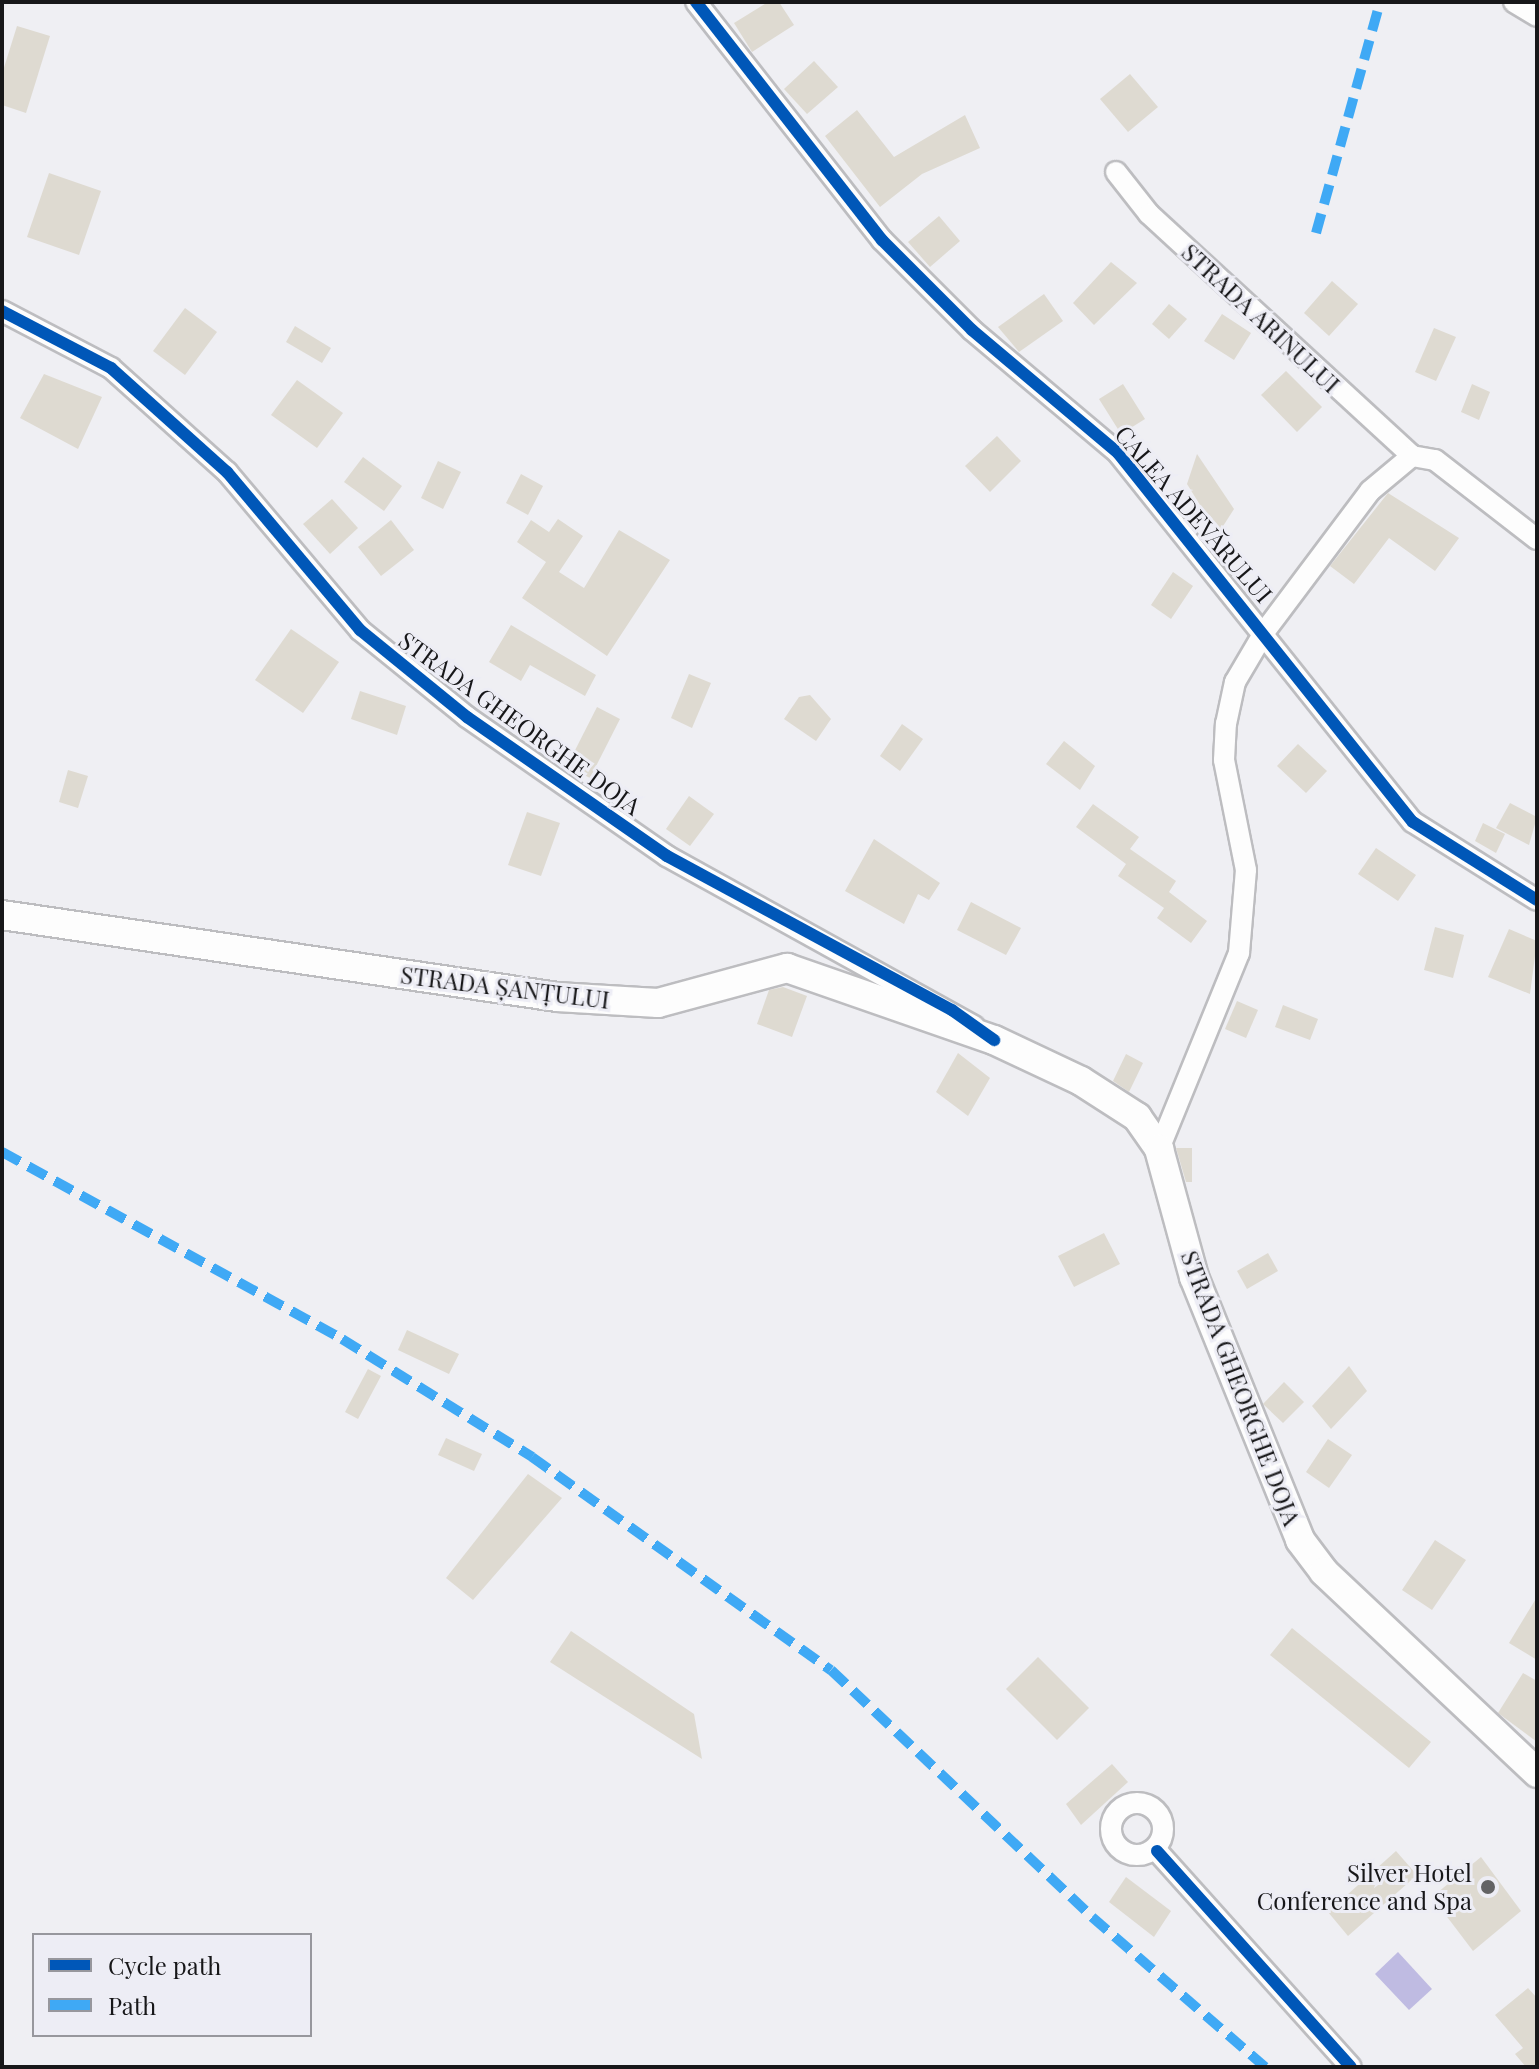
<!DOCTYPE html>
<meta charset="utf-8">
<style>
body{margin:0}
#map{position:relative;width:1539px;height:2069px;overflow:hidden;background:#efeff3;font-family:"Playfair Display",serif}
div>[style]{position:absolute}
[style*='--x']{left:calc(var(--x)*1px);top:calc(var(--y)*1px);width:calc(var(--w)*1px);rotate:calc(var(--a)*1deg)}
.water>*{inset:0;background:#bfbbe2}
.building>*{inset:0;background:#dedad1}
.roads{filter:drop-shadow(2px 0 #bdbdc0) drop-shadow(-2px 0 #bdbdc0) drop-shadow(0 2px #bdbdc0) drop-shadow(0 -2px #bdbdc0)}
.street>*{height:20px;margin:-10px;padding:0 10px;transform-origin:10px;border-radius:10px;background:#fdfdfd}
.street>.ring{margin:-10px;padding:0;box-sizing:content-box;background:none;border:20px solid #fdfdfd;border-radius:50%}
.secondary>*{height:28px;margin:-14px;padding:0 14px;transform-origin:14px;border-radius:14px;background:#fdfdfd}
.quiet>*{height:10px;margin-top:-5px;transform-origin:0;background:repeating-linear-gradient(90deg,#3fa9f5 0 20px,transparent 0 30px)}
.cycleway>*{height:12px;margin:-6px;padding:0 6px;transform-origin:6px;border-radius:6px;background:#0057b8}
.dots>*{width:22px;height:22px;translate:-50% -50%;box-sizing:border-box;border:4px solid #ededf5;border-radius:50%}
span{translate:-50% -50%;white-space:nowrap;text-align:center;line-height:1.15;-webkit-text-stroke:6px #ededf5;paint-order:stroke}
.street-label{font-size:24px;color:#171719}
.poi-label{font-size:24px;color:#171719}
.right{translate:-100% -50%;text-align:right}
.frame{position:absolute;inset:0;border:4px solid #171719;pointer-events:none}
.legend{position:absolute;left:32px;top:1933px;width:280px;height:104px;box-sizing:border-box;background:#ededf5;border:2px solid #97979d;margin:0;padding:10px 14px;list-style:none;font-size:24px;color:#171719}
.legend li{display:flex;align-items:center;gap:16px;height:40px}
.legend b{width:40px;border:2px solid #97979d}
</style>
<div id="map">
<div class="water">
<div style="clip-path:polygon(1398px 1952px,1432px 1989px,1409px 2010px,1375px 1974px)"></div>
</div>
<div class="building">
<div style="clip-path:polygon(768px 2px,779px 2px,794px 25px,752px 52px,734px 23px)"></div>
<div style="clip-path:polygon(17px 26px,50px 36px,26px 113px,2px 105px,2px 74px)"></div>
<div style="clip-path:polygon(814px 61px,838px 87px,807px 114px,784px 89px)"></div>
<div style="clip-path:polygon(1130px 74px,1158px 107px,1128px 132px,1100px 99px)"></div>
<div style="clip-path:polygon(857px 110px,894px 157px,965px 115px,980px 148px,922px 174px,880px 207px,825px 136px)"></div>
<div style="clip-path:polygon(49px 173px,101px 191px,79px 255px,27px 237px)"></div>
<div style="clip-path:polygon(939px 216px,960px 241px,930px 267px,908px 242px)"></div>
<div style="clip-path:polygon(1111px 262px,1137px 283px,1094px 325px,1073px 303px)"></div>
<div style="clip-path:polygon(1332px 281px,1358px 304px,1329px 336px,1304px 313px)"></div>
<div style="clip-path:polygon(1044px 294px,1063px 321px,1019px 352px,998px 327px)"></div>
<div style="clip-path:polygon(1169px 304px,1187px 319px,1169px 339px,1152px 324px)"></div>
<div style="clip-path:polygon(185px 308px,217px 332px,185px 375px,153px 351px)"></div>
<div style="clip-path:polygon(1222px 314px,1251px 333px,1234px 360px,1204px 341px)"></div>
<div style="clip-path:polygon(295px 326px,331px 348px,322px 363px,286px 342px)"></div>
<div style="clip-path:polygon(1434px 328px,1456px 337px,1436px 381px,1415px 372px)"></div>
<div style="clip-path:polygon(1286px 371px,1322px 407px,1297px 432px,1261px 395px)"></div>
<div style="clip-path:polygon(44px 374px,102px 397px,78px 449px,20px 418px)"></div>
<div style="clip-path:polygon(297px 380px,343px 413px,317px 448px,271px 415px)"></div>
<div style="clip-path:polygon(1123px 384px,1145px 419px,1121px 434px,1099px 399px)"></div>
<div style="clip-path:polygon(1472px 384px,1490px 392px,1479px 420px,1461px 412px)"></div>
<div style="clip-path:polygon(997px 436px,1021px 461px,990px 492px,965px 466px)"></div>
<div style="clip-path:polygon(1197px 454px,1234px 509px,1218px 534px,1187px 484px)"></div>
<div style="clip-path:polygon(363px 457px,402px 486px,384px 511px,344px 482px)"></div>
<div style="clip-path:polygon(438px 461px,461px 472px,443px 509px,421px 498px)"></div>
<div style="clip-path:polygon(521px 474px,543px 486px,528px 515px,506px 503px)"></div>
<div style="clip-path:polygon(1388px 493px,1459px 538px,1435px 571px,1389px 538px,1354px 584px,1330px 566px)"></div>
<div style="clip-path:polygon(332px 499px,358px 528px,330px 554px,303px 524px)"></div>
<div style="clip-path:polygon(558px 519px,583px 536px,559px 572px,584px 588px,619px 530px,670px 560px,607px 656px,522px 598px,546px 562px,517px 542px,531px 520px,549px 532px)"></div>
<div style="clip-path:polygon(391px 520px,414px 550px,381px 576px,358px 547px)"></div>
<div style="clip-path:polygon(1173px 572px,1193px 586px,1171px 619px,1151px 605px)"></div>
<div style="clip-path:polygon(511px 625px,596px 675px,585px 696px,530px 665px,521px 681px,489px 662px)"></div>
<div style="clip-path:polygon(291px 629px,339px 662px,303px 713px,255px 680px)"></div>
<div style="clip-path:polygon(689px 674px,711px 683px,692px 728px,671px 718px)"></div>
<div style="clip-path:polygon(360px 691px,406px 706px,397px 735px,351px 719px)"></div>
<div style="clip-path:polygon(810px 695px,831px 719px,816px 741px,784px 719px,799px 697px)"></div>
<div style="clip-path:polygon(597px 707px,620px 719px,590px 778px,567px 766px)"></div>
<div style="clip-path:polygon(902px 724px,923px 739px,900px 771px,880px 756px)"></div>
<div style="clip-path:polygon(1064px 741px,1095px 766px,1080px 790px,1046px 764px)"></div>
<div style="clip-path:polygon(1298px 744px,1327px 771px,1306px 793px,1277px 766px)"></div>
<div style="clip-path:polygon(68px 770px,88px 776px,78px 808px,59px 802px)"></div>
<div style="clip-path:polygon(689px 796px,714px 814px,690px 846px,666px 829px)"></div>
<div style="clip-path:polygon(1510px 803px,1537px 817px,1529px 845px,1496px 828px)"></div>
<div style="clip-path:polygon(1093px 804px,1139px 837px,1130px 849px,1176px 881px,1169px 892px,1207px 921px,1191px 943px,1157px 918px,1164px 908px,1118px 876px,1126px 864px,1076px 827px)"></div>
<div style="clip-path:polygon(527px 812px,560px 823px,541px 876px,508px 865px)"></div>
<div style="clip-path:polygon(1483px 823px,1505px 834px,1496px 853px,1475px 841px)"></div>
<div style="clip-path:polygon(874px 839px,940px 883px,929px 900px,918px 894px,904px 924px,845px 891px)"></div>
<div style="clip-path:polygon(1376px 848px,1416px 875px,1398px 901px,1358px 874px)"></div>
<div style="clip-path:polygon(971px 902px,1021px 928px,1006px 955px,957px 930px)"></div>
<div style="clip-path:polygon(1435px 927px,1464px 935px,1453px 978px,1424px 970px)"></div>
<div style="clip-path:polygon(1509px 929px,1537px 941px,1530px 994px,1488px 977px)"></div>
<div style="clip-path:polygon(783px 987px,807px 996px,792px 1037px,757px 1024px,769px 990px)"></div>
<div style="clip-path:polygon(1237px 1001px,1258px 1010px,1246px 1038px,1225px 1029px)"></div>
<div style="clip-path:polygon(1283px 1005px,1318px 1019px,1310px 1040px,1275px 1027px)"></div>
<div style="clip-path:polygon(958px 1053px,990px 1078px,968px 1116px,936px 1092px)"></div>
<div style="clip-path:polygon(1126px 1054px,1143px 1063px,1129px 1092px,1113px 1081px)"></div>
<div style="clip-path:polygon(1176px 1148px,1192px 1148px,1192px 1182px,1186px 1182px)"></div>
<div style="clip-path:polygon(1104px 1233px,1120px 1264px,1074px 1287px,1058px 1256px)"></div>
<div style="clip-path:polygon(1268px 1253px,1278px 1271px,1247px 1289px,1237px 1271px)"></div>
<div style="clip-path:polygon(407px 1330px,459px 1354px,449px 1374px,398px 1350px)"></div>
<div style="clip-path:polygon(1349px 1366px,1367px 1391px,1331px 1429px,1312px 1406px)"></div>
<div style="clip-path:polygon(368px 1369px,381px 1376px,358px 1419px,345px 1412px)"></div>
<div style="clip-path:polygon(1284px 1382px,1304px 1402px,1283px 1423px,1263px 1404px)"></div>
<div style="clip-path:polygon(446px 1438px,482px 1454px,474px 1471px,438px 1455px)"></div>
<div style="clip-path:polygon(1328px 1439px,1352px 1455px,1329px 1488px,1306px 1472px)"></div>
<div style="clip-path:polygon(528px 1474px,562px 1498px,473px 1600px,446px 1578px)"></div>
<div style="clip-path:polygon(1435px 1540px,1466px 1560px,1432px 1610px,1402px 1590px)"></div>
<div style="clip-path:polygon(1537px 1597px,1537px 1660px,1509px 1643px)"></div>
<div style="clip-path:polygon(1292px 1628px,1431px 1742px,1409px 1768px,1270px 1655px)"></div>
<div style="clip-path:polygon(571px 1631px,694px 1714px,702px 1759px,550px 1662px)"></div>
<div style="clip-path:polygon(1038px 1657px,1089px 1708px,1057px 1740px,1006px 1689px)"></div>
<div style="clip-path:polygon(1523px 1673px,1537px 1681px,1537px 1742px,1498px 1713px)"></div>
<div style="clip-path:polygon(1112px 1764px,1128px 1782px,1081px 1825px,1066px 1804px)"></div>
<div style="clip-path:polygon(1396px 1851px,1417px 1875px,1348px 1936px,1328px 1912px)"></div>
<div style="clip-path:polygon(1481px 1857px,1521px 1911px,1473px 1951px,1432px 1897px)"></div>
<div style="clip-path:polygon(1126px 1877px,1171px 1911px,1154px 1937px,1109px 1902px)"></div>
<div style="clip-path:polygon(1528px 1988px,1537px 1998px,1537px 2067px,1526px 2067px,1515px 2054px,1523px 2048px,1495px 2015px)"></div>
</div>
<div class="roads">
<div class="street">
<div style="--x:696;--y:2;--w:302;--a:52"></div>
<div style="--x:882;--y:240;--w:127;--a:45"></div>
<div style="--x:972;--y:330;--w:191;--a:40.1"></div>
<div style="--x:1118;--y:453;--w:472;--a:51.4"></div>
<div style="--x:1413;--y:822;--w:146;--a:32.2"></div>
<div style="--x:1514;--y:2;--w:27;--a:31"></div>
<div style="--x:1116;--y:172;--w:53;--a:51.8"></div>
<div style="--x:1149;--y:214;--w:357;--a:42.6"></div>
<div style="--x:2;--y:311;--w:123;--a:27.6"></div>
<div style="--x:111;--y:368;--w:156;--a:41.9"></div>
<div style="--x:227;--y:472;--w:207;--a:49.9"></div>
<div style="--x:360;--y:630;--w:138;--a:39.1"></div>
<div style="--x:467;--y:717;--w:244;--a:34.8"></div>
<div style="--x:667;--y:856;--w:351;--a:29"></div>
<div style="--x:1159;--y:1149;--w:212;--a:-67.8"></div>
<div style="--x:1239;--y:953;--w:83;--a:-85.2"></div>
<div style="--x:1246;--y:870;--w:112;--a:-101.3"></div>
<div style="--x:1224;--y:760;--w:36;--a:-87"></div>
<div style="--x:1226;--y:724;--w:43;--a:-77.9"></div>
<div style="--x:1235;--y:682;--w:59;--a:-59.5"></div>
<div style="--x:1265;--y:631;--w:175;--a:-53.1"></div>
<div style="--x:1370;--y:491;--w:55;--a:-39.8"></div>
<div style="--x:1412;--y:456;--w:23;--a:10"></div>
<div style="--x:1435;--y:460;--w:129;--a:37.8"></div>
<div class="ring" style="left:1111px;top:1803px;width:32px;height:32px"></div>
<div style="--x:1157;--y:1851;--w:290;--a:48.1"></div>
</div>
<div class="secondary">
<div style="--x:2;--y:915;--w:561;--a:8.4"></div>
<div style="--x:557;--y:997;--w:101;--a:3.4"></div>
<div style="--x:658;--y:1003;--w:134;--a:-15.2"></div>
<div style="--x:787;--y:968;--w:219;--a:19.2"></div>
<div style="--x:994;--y:1040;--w:96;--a:25.2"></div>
<div style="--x:1081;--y:1081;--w:67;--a:32.7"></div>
<div style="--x:1137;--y:1117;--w:39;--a:55"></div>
<div style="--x:1159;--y:1149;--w:133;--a:74.7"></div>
<div style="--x:1194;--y:1277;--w:284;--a:68"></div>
<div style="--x:1300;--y:1540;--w:40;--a:53"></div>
<div style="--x:1324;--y:1572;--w:293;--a:43.3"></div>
</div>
</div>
<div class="quiet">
<div style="--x:1316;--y:233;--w:240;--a:-74.5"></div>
<div style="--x:2;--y:1152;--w:388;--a:28.8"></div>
<div style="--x:342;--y:1339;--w:224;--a:31.8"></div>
<div style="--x:532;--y:1457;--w:367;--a:35.5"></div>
<div style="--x:831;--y:1670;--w:359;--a:43.4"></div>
<div style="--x:1092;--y:1917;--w:229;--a:40.9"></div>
</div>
<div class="cycleway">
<div style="--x:696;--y:2;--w:302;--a:52"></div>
<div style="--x:882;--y:240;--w:127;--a:45"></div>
<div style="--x:972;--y:330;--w:191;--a:40.1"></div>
<div style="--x:1118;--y:453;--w:472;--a:51.4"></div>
<div style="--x:1413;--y:822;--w:146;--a:32.2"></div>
<div style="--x:2;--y:311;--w:123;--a:27.6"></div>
<div style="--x:111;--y:368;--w:156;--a:41.9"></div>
<div style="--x:227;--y:472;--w:207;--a:49.9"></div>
<div style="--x:360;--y:630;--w:138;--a:39.1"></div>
<div style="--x:467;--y:717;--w:244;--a:34.8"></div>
<div style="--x:667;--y:856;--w:324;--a:28.4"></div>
<div style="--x:952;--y:1010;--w:52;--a:35.5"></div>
<div style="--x:1157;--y:1851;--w:290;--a:48.1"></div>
</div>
<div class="dots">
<div style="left:1488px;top:1887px;background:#636365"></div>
</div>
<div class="street-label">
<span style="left:1261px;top:318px;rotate:43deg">STRADA ARINULUI</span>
<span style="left:1194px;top:514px;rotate:49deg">CALEA ADEVĂRULUI</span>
<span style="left:520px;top:723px;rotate:36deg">STRADA GHEORGHE DOJA</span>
<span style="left:505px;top:987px;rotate:7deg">STRADA ȘANȚULUI</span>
<span style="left:1241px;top:1388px;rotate:69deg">STRADA GHEORGHE DOJA</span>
</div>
<div class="poi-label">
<span class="right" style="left:1472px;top:1887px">Silver Hotel<br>Conference and Spa</span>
</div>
<div class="frame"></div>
<ul class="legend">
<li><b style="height:10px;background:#0057b8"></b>Cycle path</li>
<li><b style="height:10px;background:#3fa9f5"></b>Path</li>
</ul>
</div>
